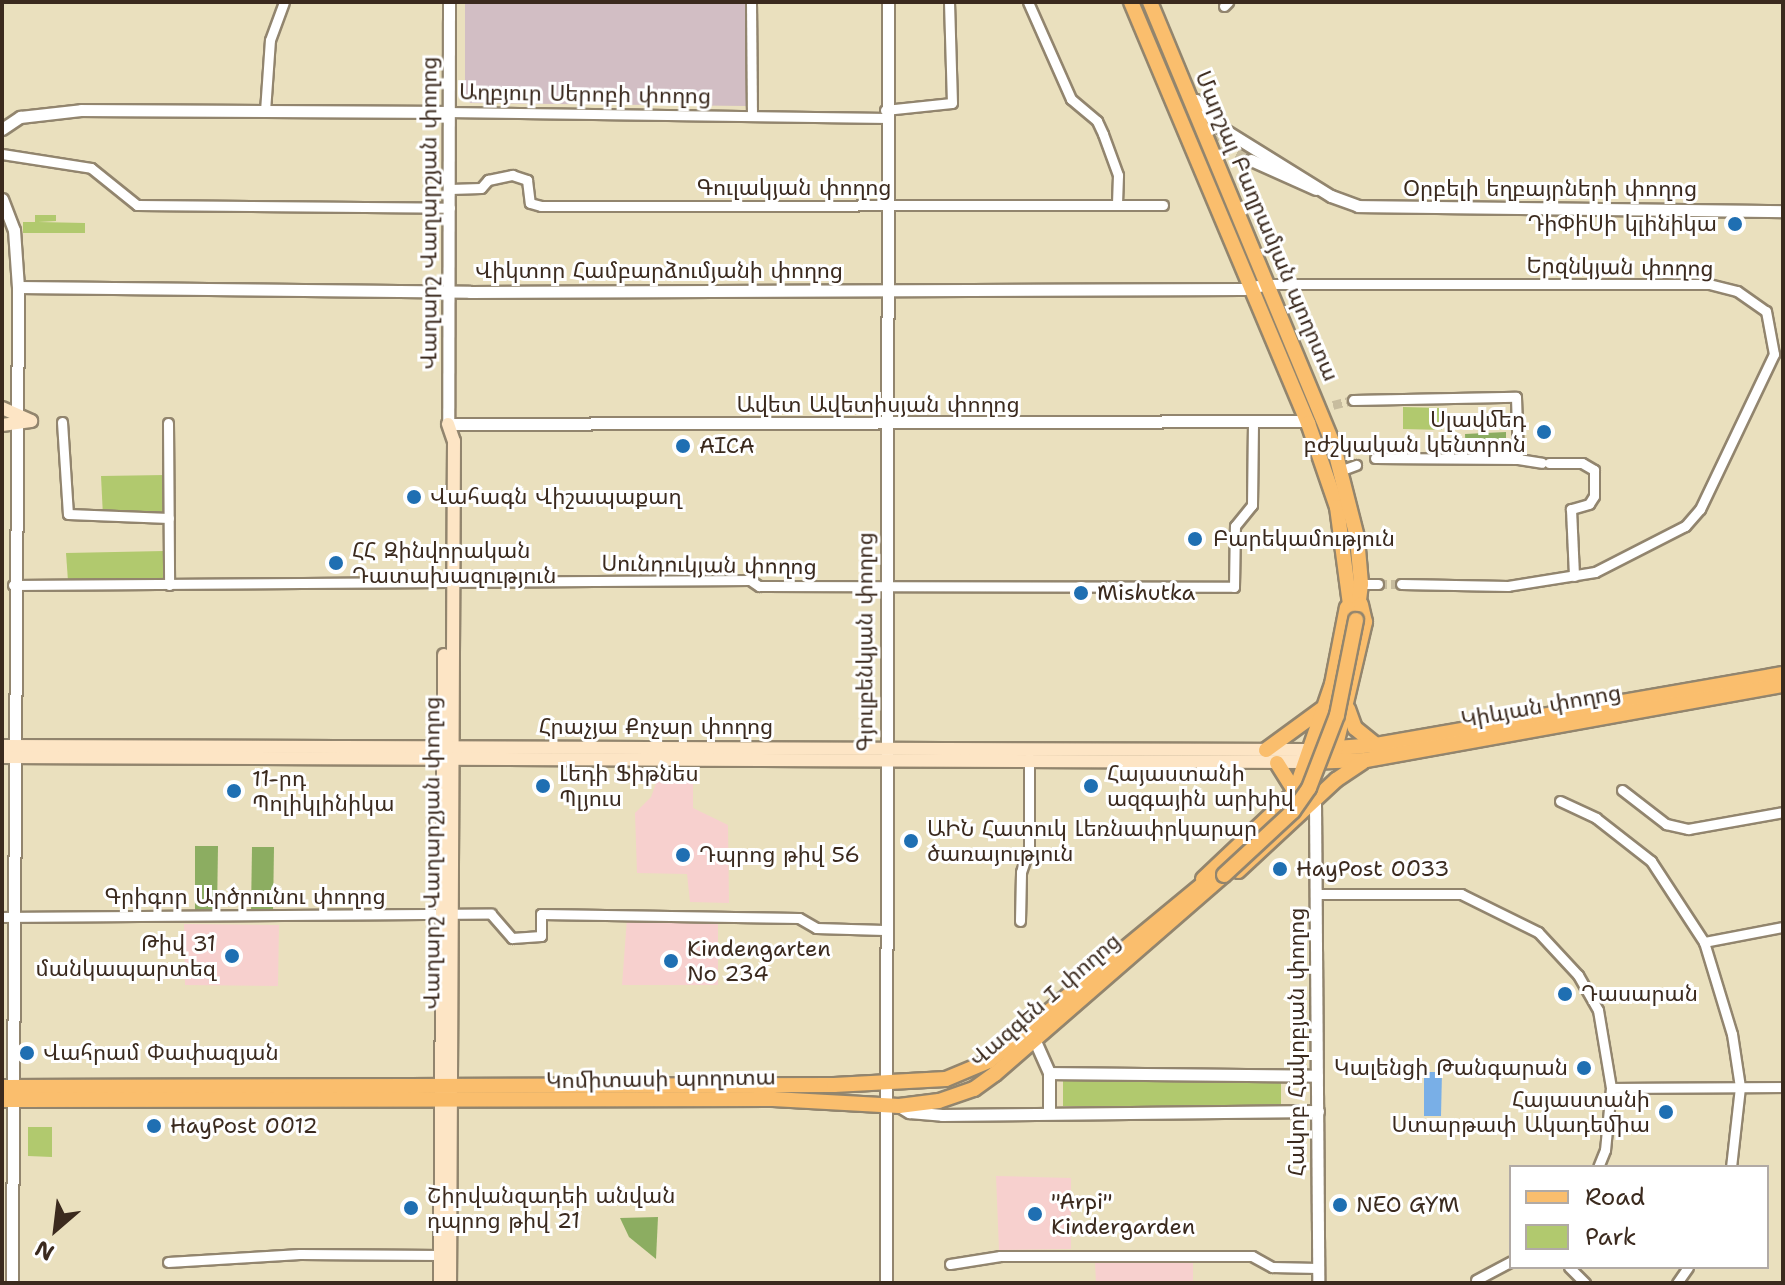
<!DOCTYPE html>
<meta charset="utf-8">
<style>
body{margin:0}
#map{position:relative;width:1785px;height:1285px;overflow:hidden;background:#eae0be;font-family:"Shantell Sans","Noto Sans Armenian",sans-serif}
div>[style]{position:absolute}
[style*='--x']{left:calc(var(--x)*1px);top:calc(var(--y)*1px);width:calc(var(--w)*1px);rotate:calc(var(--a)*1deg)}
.built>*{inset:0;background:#f7d0ce}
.industrial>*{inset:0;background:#d2bec4}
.green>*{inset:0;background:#b1c96e}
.forest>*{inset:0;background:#8cad61}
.water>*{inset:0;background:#79afe7}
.minor-tunnel>*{height:9px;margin-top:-4.5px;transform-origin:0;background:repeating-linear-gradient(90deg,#c7bc9e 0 9px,transparent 0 13.5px)}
.tertiary-tunnel>*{height:11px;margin-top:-5.5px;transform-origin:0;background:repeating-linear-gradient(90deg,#c7bc9e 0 11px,transparent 0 16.5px)}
.roads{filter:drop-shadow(2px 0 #92856e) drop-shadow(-2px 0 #92856e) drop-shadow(0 2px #92856e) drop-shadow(0 -2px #92856e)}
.minor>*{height:9px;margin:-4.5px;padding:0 4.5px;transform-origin:4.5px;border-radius:4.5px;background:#fff}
.tertiary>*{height:11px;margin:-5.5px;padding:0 5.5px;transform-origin:5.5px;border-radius:5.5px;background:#fff}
.secondary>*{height:12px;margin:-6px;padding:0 6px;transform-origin:6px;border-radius:6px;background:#fde5c5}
.primary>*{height:14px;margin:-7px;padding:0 7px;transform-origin:7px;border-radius:7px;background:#fabe6d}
.bridges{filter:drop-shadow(2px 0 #92856e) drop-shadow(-2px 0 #92856e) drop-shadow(0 2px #92856e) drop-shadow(0 -2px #92856e)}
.primary-bridge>*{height:14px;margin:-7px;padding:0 7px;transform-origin:7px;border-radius:7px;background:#fabe6d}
.dots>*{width:22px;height:22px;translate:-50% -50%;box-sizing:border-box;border:4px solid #fff;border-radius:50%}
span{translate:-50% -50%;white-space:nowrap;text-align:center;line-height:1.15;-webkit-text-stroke:6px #fff;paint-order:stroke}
.street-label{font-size:22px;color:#3b2a1e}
.poi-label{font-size:22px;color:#3b2a1e}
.right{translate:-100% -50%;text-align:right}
.left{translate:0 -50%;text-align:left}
.frame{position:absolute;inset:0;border:4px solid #3b2a1e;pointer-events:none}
.legend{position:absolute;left:1509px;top:1165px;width:260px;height:104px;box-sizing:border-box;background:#fff;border:2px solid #b1aaa5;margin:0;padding:10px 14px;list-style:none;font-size:24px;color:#3b2a1e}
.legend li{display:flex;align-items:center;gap:16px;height:40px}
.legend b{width:40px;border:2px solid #b1aaa5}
.north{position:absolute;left:16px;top:1189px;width:80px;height:80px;-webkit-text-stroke:6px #fff;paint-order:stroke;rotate:208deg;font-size:22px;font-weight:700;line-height:32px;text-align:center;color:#3b2a1e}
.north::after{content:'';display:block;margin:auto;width:28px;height:36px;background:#3b2a1e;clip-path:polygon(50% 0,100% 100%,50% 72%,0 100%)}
</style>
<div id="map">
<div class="built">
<div style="clip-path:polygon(659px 775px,693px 775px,693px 808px,728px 825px,729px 903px,690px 902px,687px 874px,637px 873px,635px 813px,651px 797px)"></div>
<div style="clip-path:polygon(627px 918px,718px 918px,718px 985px,622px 985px)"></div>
<div style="clip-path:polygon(184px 924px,279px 925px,278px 986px,185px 985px)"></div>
<div style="clip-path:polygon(996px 1176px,1071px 1178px,1071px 1249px,999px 1250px)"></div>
<div style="clip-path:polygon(1193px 1261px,1193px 1283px,1096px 1283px,1095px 1262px)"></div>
</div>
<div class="industrial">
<div style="clip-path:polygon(465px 2px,747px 2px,747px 106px,470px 103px,465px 95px)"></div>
</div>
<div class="green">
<div style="clip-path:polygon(35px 215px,56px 215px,56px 221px,38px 222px,85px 223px,85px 233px,23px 233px,23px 222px,35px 222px)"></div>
<div style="clip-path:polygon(1403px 407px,1442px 408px,1442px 430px,1403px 429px)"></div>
<div style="clip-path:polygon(165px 475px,166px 515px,103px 516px,101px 476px)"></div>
<div style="clip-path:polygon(164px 551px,164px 580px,68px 581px,66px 553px)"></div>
<div style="clip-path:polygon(1063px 1078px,1281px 1080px,1281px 1108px,1063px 1106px)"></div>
<div style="clip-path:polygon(28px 1127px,52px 1127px,52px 1157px,28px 1156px)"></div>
</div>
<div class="forest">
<div style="clip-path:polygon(1506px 432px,1506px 455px,1466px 456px,1465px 434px)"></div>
<div style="clip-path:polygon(195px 846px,218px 846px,217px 912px,195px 911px)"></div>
<div style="clip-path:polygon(252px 847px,274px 847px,273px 913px,251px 912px)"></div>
<div style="clip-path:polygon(658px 1217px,656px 1259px,629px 1237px,620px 1218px)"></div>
</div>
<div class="water">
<div style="clip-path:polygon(1424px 1072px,1442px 1072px,1441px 1116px,1424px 1116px)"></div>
</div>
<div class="minor-tunnel">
<div style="--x:1333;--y:405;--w:21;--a:-14"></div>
<div style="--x:1378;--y:584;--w:23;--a:0"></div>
</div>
<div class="tertiary-tunnel">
<div style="--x:1180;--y:103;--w:44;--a:50.5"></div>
<div style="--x:1208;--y:137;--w:49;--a:28.1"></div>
</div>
<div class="roads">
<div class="minor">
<div style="--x:751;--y:2;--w:114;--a:89.5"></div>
<div style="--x:1028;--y:2;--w:106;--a:66.1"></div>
<div style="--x:1071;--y:99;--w:34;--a:40"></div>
<div style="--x:1097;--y:121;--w:14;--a:65"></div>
<div style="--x:1103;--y:134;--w:44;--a:69.9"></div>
<div style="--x:1118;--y:175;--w:27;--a:92"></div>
<div style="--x:1224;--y:6;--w:6;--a:-45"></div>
<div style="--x:885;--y:110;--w:67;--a:-6"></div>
<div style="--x:952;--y:103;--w:101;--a:-91.7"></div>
<div style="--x:265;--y:111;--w:71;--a:-86"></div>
<div style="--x:270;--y:40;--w:40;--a:-69.8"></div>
<div style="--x:450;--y:112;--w:434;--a:0.8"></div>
<div style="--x:2;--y:154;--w:90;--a:8.9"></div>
<div style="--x:91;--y:168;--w:59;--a:38.8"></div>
<div style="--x:137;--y:205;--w:313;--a:0.5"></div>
<div style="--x:450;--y:189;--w:31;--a:-2"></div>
<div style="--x:481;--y:188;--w:11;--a:-49"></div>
<div style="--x:488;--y:180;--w:25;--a:-12"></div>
<div style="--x:512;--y:175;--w:16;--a:18"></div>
<div style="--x:527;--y:180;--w:23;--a:83"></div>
<div style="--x:530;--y:203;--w:11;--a:15"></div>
<div style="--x:541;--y:206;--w:622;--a:-0.09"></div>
<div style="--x:1268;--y:284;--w:441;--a:0"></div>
<div style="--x:1709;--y:284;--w:29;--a:14"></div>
<div style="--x:1737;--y:291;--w:35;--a:35"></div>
<div style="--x:1766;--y:311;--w:44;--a:79.5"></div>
<div style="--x:1774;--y:354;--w:172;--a:115.5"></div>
<div style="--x:1700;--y:509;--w:23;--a:131"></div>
<div style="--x:1685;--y:526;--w:101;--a:152.9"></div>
<div style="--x:1595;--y:572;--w:88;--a:170.9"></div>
<div style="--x:1508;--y:586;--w:107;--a:-178.9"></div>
<div style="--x:1353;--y:400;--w:163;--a:-1.1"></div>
<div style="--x:1516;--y:397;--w:62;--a:88.2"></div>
<div style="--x:1518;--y:459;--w:143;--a:-179.6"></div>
<div style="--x:62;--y:422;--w:92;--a:86.3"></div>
<div style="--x:68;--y:514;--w:101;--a:2.3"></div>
<div style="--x:168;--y:423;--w:162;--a:89.6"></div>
<div style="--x:1518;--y:459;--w:24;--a:9"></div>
<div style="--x:1549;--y:463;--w:33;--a:0"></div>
<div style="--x:1582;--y:463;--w:14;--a:30"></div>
<div style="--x:1594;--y:470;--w:26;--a:90"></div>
<div style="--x:1594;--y:496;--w:9;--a:122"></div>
<div style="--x:1589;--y:504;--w:19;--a:164"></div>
<div style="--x:1571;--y:509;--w:67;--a:87.4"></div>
<div style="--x:1342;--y:470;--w:15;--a:-20"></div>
<div style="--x:1361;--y:584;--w:17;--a:0"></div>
<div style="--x:13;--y:585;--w:737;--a:-0.39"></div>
<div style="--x:750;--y:580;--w:11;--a:34"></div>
<div style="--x:759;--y:586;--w:475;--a:0.1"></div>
<div style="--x:1234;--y:587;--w:61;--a:-89.1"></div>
<div style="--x:1235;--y:526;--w:27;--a:-51"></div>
<div style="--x:1252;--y:505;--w:83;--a:-89.3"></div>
<div style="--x:1622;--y:790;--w:56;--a:37.7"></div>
<div style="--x:1666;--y:824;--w:23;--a:13"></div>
<div style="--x:1688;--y:829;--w:97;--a:-10.1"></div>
<div style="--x:1560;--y:801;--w:40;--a:25"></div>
<div style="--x:1596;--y:818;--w:70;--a:38"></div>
<div style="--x:1651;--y:861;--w:97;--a:56.8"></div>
<div style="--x:1704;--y:942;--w:96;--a:73.1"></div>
<div style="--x:1732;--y:1034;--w:54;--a:81.4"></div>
<div style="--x:1740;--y:1087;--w:81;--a:96.4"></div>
<div style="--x:1317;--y:894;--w:144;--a:0"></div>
<div style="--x:1461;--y:894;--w:86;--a:26.3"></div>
<div style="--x:1538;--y:932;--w:59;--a:47.1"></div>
<div style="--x:1578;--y:975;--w:40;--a:60.3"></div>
<div style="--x:1598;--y:1010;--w:79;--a:80.5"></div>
<div style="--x:1611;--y:1088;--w:62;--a:95.5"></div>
<div style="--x:1605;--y:1150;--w:18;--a:112"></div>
<div style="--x:2;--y:917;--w:489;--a:-0.4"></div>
<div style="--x:491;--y:914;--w:32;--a:49"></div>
<div style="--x:512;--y:938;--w:29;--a:-4"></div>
<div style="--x:541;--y:936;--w:22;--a:-90"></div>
<div style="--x:541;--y:914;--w:258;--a:0.9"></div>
<div style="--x:799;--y:918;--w:20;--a:30"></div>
<div style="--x:816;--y:928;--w:68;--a:1.7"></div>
<div style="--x:1020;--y:921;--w:49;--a:-88.8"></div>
<div style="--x:1021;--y:872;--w:24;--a:-71"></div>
<div style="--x:1029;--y:849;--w:91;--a:-90"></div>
<div style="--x:1704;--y:942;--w:80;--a:-10.8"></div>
<div style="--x:1611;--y:1088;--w:172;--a:-0.3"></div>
<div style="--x:168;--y:1262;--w:132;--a:-3.5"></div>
<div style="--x:300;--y:1254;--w:140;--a:0.4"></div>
<div style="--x:950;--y:1264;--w:51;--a:-9.1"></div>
<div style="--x:1000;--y:1256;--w:252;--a:0"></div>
<div style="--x:1252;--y:1256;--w:23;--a:29"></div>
<div style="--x:1272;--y:1267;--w:46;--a:1.2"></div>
<div style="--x:1569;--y:1267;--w:23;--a:45"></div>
<div style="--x:1476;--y:1280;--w:40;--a:-28"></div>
<div style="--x:1677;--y:1283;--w:19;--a:-55"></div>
</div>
<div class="tertiary">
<div style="--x:449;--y:2;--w:422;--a:90.1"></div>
<div style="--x:448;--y:424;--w:859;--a:-0.2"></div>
<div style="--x:1196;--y:100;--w:34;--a:50"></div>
<div style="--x:1218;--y:126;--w:133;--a:31.8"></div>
<div style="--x:1331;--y:196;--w:29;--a:20"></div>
<div style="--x:1358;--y:206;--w:425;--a:0.7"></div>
<div style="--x:2;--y:129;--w:22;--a:-34"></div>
<div style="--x:20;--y:117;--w:61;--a:-6.5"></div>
<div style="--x:81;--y:110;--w:369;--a:0.3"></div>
<div style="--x:1251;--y:160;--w:71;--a:24"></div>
<div style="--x:2;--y:199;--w:33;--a:69"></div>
<div style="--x:14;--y:230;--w:57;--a:86"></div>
<div style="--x:18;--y:287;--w:996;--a:90.35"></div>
<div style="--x:18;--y:287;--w:452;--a:0.6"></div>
<div style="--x:470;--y:292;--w:773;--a:-0.22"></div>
<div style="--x:1243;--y:289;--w:25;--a:-11"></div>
<div style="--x:1315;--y:802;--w:481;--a:89.6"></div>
<div style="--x:1035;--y:1041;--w:35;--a:66"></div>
<div style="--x:1049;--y:1073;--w:40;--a:90"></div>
<div style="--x:1049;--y:1073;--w:268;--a:0.6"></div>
<div style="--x:899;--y:1106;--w:12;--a:31"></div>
<div style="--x:909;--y:1112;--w:33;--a:5"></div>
<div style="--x:942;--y:1115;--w:376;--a:-0.6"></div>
<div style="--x:886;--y:1283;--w:1281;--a:-89.91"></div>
</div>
<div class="secondary">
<div style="--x:2;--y:408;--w:32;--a:24"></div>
<div style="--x:448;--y:424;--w:18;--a:71"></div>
<div style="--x:454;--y:441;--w:842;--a:90.27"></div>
<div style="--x:2;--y:425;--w:29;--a:-8"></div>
<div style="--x:2;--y:746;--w:1309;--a:0.18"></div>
<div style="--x:2;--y:757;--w:1304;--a:0.22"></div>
<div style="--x:440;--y:1283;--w:628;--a:-89.64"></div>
</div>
<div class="primary">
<div style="--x:1131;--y:2;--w:457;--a:67.2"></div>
<div style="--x:1308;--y:423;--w:89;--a:71"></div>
<div style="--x:1337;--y:507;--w:113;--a:82.4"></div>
<div style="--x:1150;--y:2;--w:477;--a:67.5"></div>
<div style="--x:1333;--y:443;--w:97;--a:75.7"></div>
<div style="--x:1357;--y:537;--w:47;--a:85.1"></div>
<div style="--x:1361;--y:584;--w:32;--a:97"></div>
<div style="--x:1348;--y:709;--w:20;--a:70"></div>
<div style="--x:1355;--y:728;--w:27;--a:39"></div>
<div style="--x:1266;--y:750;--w:69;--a:-36.2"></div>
<div style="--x:1311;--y:750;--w:65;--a:-4.4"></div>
<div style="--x:1376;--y:745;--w:413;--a:-9.9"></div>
<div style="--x:1334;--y:754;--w:136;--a:-76.8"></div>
<div style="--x:1365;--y:622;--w:18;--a:-103"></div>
<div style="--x:1306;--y:762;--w:60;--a:-1.9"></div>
<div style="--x:1366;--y:760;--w:424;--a:-10.2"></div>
<div style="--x:1277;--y:763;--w:34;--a:58"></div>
<div style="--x:1238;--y:871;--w:134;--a:-42.9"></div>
<div style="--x:1336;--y:780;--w:32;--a:-34"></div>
<div style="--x:1203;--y:879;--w:127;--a:-43.4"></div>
<div style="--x:1295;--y:792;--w:114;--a:-71.1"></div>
<div style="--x:1332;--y:684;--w:78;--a:-79"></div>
<div style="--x:2;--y:1087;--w:832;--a:-0.14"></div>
<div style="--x:834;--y:1085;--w:112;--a:-3.1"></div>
<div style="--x:946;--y:1079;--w:47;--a:-22.7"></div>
<div style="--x:989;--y:1061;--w:292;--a:-39.6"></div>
<div style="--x:2;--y:1100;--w:771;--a:-0.07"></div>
<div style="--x:773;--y:1099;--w:126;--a:3.2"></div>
<div style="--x:899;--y:1106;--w:40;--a:-7.1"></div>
<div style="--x:939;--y:1101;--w:37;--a:-19"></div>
<div style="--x:974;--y:1089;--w:26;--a:-36"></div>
<div style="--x:995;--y:1074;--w:303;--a:-41"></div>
</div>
</div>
<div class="bridges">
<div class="primary-bridge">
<div style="--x:1224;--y:875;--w:94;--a:-42.8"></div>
<div style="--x:1293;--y:811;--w:28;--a:-55"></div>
<div style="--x:1309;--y:788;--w:78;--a:-69"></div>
<div style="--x:1337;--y:715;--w:97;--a:-78.7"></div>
</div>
</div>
<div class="dots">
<div style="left:1735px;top:224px;background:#1f6fb2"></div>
<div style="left:1544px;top:432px;background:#1f6fb2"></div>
<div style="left:683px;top:446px;background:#1f6fb2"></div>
<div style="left:414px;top:497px;background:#1f6fb2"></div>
<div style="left:1195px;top:539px;background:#1f6fb2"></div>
<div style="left:336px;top:563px;background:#1f6fb2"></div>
<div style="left:1081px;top:593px;background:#1f6fb2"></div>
<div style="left:543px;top:786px;background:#1f6fb2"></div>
<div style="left:1091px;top:786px;background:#1f6fb2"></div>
<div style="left:234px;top:791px;background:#1f6fb2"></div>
<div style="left:911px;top:841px;background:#1f6fb2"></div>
<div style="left:683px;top:855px;background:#1f6fb2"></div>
<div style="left:1280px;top:869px;background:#1f6fb2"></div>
<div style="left:232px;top:956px;background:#1f6fb2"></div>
<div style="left:671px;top:961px;background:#1f6fb2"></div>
<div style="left:1565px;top:994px;background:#1f6fb2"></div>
<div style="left:27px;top:1053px;background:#1f6fb2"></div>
<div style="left:1584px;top:1068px;background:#1f6fb2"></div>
<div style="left:1666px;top:1112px;background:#1f6fb2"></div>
<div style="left:154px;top:1126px;background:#1f6fb2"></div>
<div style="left:1340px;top:1205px;background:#1f6fb2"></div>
<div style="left:411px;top:1208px;background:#1f6fb2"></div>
<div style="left:1035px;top:1214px;background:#1f6fb2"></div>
</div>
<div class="street-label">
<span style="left:585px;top:94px;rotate:1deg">Աղբյուր Սերոբի փողոց</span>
<span style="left:794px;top:188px">Գուլակյան փողոց</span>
<span style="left:1550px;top:189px">Օրբելի եղբայրների փողոց</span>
<span style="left:429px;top:213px;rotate:-90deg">Վաղարշ Վաղարշյան փողոց</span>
<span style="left:1267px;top:226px;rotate:67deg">Մարշալ Բաղրամյան պողոտա</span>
<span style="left:1620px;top:267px;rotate:1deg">Երզնկյան փողոց</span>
<span style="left:659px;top:271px">Վիկտոր Համբարձումյանի փողոց</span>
<span style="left:878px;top:405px">Ավետ Ավետիսյան փողոց</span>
<span style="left:709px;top:565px;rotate:1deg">Սունդուկյան փողոց</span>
<span style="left:865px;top:642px;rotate:-90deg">Գյուլբենկյան փողոց</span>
<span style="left:1541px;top:706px;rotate:-10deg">Կիևյան փողոց</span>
<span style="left:656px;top:727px">Հրաչյա Քոչար փողոց</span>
<span style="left:432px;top:853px;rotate:-90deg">Վաղարշ Վաղարշյան փողոց</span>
<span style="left:245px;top:897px">Գրիգոր Արծրունու փողոց</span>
<span style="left:1045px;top:1000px;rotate:-41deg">Վազգեն I փողոց</span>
<span style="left:1297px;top:1042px;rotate:-90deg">Հակոբ Հակոբյան փողոց</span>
<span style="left:661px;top:1079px;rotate:-1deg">Կոմիտասի պողոտա</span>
</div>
<div class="poi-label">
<span class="right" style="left:1717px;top:224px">ԴիՓիՍի կլինիկա</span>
<span class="right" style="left:1526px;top:432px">Սլավմեդ<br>բժշկական կենտրոն</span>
<span class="left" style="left:699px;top:446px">AICA</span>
<span class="left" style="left:430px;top:497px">Վահագն Վիշապաքաղ</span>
<span class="left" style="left:1213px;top:539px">Բարեկամություն</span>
<span class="left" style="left:352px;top:563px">ՀՀ Զինվորական<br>Դատախազություն</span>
<span class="left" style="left:1097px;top:593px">Mishutka</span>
<span class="left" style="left:559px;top:786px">Լեդի Ֆիթնես<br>Պլյուս</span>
<span class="left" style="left:1107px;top:786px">Հայաստանի<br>ազգային արխիվ</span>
<span class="left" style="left:252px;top:791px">11-րդ<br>Պոլիկլինիկա</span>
<span class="left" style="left:927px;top:841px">ԱԻՆ Հատուկ Լեռնափրկարար<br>ծառայություն</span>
<span class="left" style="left:699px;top:855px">Դպրոց թիվ 56</span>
<span class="left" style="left:1296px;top:869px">HayPost 0033</span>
<span class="right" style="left:216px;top:956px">Թիվ 31<br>մանկապարտեզ</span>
<span class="left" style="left:687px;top:961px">Kindengarten<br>No 234</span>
<span class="left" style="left:1581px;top:994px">Դասարան</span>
<span class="left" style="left:43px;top:1053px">Վահրամ Փափազյան</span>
<span class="right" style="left:1568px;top:1068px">Կալենցի Թանգարան</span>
<span class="right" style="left:1650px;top:1112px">Հայաստանի<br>Ստարթափ Ակադեմիա</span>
<span class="left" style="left:170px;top:1126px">HayPost 0012</span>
<span class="left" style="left:427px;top:1208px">Շիրվանզադեի անվան<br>դպրոց թիվ 21</span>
<span class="left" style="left:1051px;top:1214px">"Arpi"<br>Kindergarden</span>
<span class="left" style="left:1356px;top:1205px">NEO GYM</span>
</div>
<div class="frame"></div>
<ul class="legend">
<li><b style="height:10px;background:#fabe6d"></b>Road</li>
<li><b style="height:22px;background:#b1c96e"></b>Park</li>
</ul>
<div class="north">N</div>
</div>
